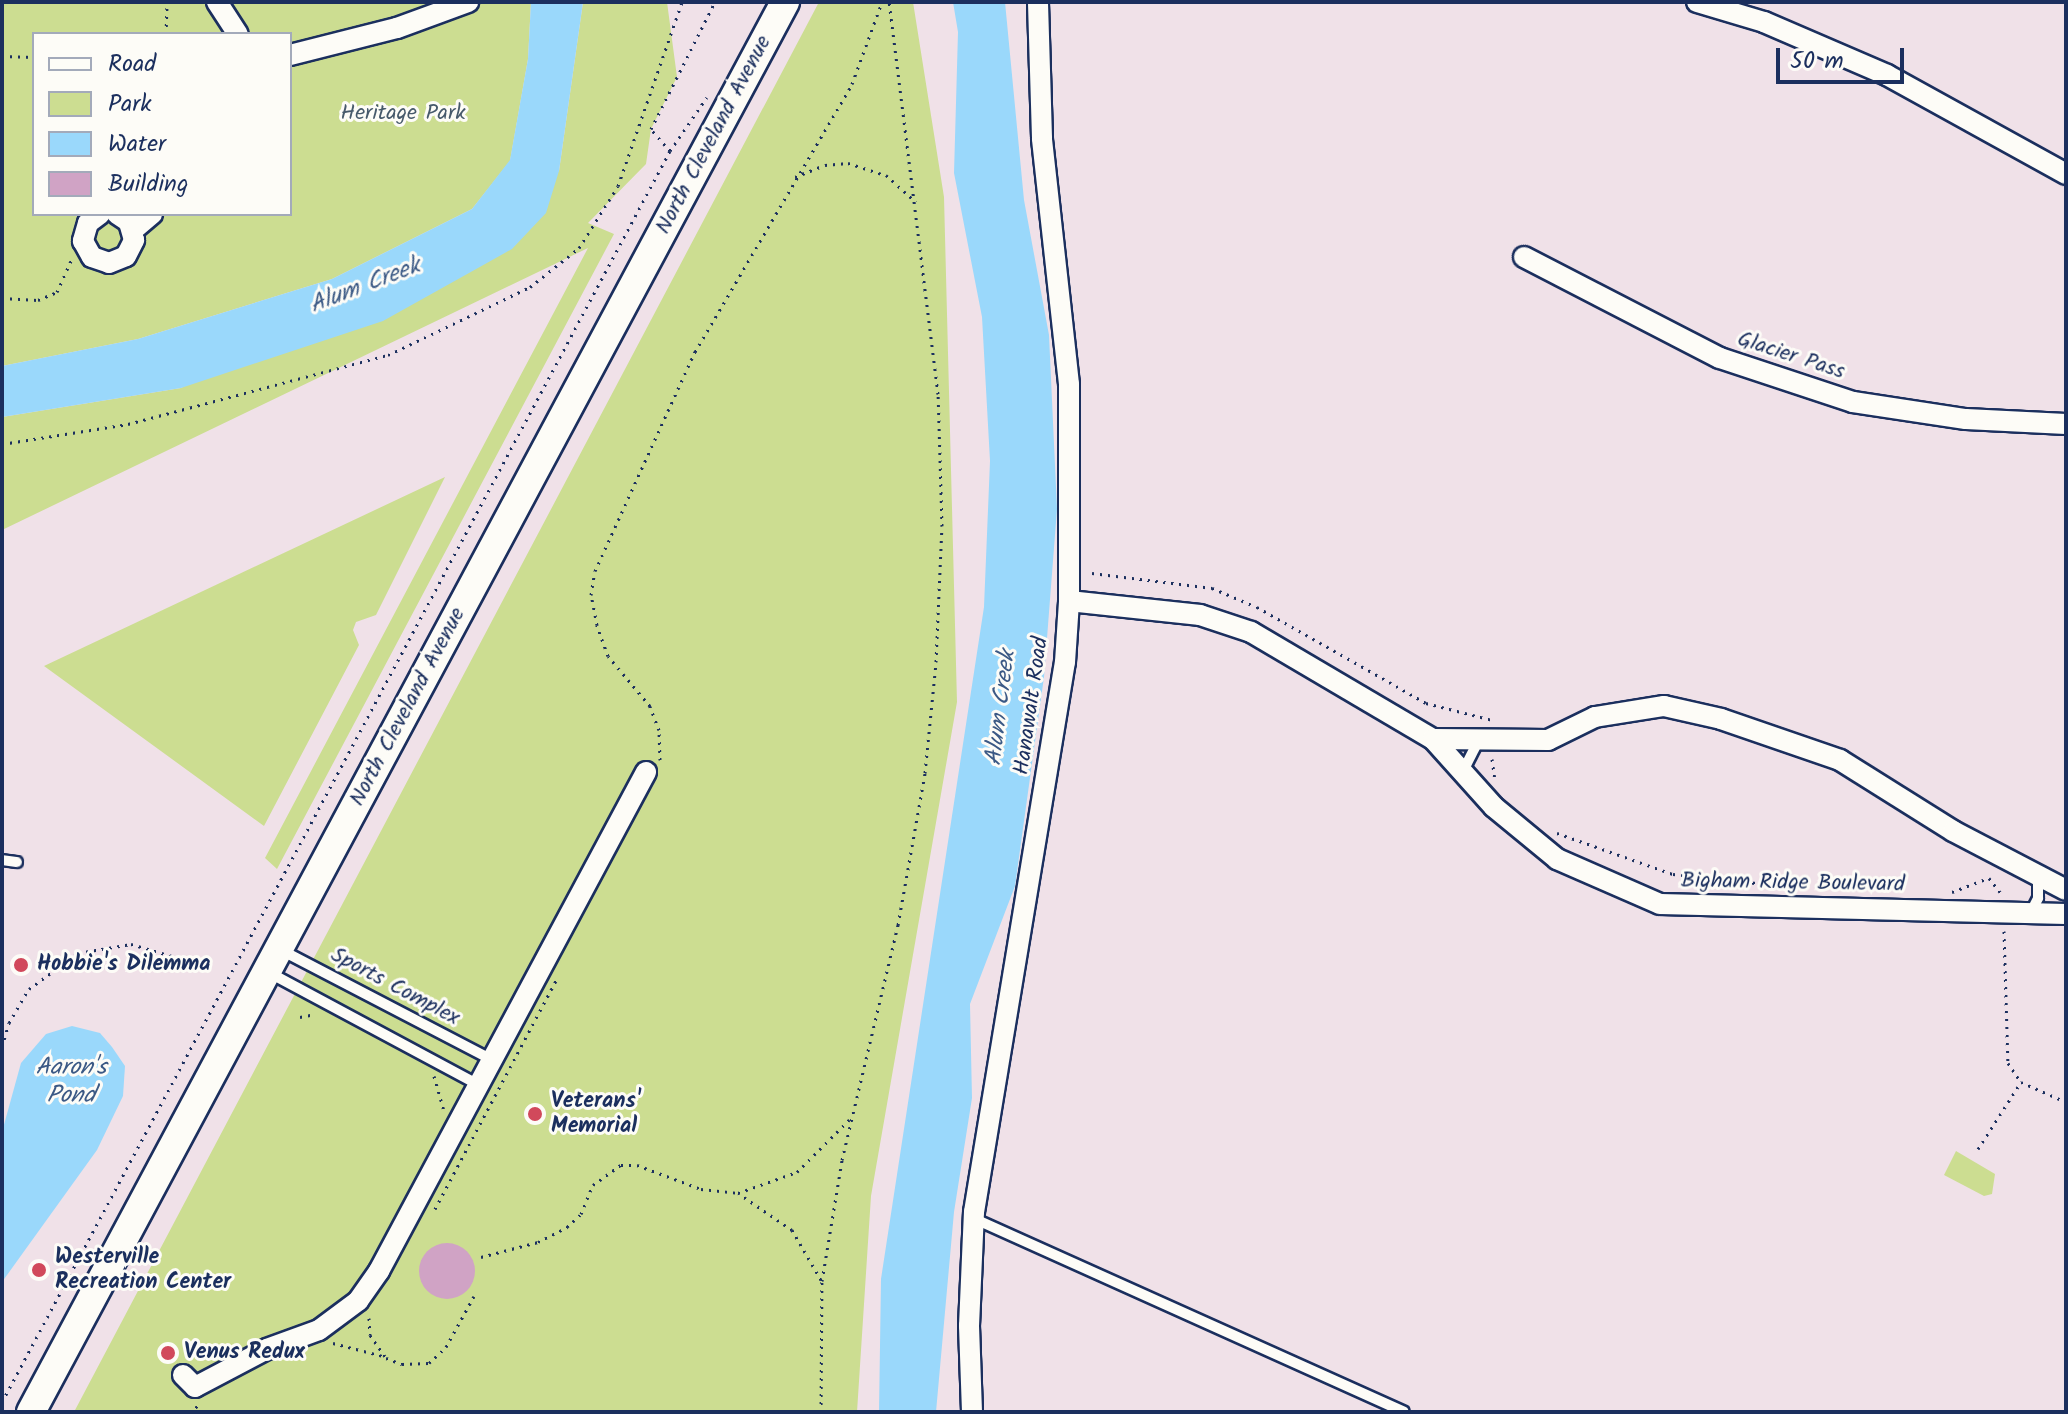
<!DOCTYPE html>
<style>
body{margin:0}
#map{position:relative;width:2068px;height:1414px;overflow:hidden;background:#f0e1e8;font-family:Kalam,sans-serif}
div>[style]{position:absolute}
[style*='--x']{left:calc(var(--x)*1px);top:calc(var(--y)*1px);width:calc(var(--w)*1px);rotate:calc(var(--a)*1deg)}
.green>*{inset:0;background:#ccdd91}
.water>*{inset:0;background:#9ad8fb}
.building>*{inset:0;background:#d0a3c5}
.round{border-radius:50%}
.path>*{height:3px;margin-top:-1.5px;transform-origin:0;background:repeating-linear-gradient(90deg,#1b2f5e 0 2px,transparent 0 8px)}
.roads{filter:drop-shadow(2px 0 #1b2f5e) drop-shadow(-2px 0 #1b2f5e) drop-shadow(0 2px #1b2f5e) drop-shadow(0 -2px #1b2f5e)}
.service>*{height:10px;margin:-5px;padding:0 5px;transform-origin:5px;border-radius:5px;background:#fdfcf7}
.minor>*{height:20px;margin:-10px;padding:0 10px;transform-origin:10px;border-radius:10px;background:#fdfcf7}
.secondary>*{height:28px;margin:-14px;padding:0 14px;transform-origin:14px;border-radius:14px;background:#fdfcf7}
.dots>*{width:22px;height:22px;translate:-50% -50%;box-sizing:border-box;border:4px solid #fdfcf7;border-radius:50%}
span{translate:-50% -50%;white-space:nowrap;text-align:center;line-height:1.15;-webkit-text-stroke:6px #fdfcf7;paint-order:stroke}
.park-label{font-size:22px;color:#475a6b}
.street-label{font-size:22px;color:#1b2f5e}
.poi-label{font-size:22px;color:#1b2f5e;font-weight:700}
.left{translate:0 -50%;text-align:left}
.water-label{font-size:24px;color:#3b5985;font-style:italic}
.frame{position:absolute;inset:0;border:4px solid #1b2f5e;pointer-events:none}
.legend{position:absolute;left:32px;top:32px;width:260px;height:184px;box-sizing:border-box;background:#fdfcf7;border:2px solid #a3aaba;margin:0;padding:10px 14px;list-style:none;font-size:24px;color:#1b2f5e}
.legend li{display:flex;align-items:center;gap:16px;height:40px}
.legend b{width:40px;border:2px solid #a3aaba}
.scale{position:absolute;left:1776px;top:48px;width:128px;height:36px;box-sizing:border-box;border:4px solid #1b2f5e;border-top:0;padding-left:10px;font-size:24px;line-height:28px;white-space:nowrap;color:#1b2f5e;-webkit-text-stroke:6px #fdfcf7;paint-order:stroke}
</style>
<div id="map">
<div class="green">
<div style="clip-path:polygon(evenodd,2px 2px,531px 2px,528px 59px,510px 161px,472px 209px,332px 279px,138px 339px,2px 366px,2px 2px,34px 34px,290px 34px,290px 214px,34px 214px,34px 34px)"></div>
<div style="clip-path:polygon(583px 2px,667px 2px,677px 77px,651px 129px,646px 164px,588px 223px,614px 234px,277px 869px,265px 858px,588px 248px,2px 530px,2px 417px,181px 388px,559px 171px)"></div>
<div style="clip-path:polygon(819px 2px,913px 2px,944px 197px,957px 702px,871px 1196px,857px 1412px,74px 1412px)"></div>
<div style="clip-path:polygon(445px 477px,376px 615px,356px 622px,353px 630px,359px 645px,264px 826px,44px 666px)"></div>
<div style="clip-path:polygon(1956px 1151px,1995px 1174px,1992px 1194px,1984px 1196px,1944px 1175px)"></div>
</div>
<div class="water">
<div style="clip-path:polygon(531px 2px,583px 2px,559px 171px,546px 213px,512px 249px,383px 321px,181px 388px,2px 417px,2px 366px,138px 339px,332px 279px,472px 209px,510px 160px,528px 59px)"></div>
<div style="clip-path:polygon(953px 2px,1005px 2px,1024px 200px,1049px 335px,1057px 509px,1044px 677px,1015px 886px,970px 1004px,972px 1098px,954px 1212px,936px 1412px,879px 1412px,881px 1279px,984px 607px,990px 461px,982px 317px,954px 173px,958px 32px)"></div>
<div style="clip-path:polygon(72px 1026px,100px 1033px,112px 1047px,125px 1066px,123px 1096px,97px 1150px,2px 1282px,2px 1132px,21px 1063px,46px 1034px)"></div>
</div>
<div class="building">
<div class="round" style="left:419px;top:1243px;width:56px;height:56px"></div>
</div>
<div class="path">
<div style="--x:166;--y:34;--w:32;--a:-88"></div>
<div style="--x:2;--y:56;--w:32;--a:2"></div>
<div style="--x:670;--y:151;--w:29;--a:-131"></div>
<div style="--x:651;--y:129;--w:142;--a:-63.3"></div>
<div style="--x:795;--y:177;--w:32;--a:-22"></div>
<div style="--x:825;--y:165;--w:23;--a:-5"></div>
<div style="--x:848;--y:163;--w:40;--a:18"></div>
<div style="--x:886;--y:175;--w:40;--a:42"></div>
<div style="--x:2;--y:298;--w:36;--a:3"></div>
<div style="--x:38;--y:300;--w:21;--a:-23"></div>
<div style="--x:57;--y:292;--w:35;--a:-66"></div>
<div style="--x:2;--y:444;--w:128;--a:-9"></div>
<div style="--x:128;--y:424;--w:269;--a:-14.9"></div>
<div style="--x:388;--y:355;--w:157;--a:-25.6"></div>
<div style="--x:530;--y:287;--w:63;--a:-38.5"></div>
<div style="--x:579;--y:248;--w:73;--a:-57.8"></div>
<div style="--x:618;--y:186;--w:195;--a:-70.8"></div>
<div style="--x:1092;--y:573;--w:121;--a:7.1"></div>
<div style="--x:1212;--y:588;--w:49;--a:22.9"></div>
<div style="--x:1257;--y:607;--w:194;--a:29.6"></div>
<div style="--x:1426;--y:703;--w:68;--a:14.4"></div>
<div style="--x:1492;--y:759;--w:21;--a:82"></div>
<div style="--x:660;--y:760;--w:30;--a:-92"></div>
<div style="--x:659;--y:730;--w:26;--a:-111"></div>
<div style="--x:650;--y:706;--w:65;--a:-130"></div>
<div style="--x:608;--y:656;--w:33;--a:-110"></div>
<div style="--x:597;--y:625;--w:31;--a:-101"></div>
<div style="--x:591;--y:595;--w:24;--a:-81"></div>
<div style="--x:595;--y:571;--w:241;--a:-65.5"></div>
<div style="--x:695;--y:352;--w:311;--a:-59.6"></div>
<div style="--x:852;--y:84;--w:87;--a:-69.9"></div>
<div style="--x:1557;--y:833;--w:123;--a:19.5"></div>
<div style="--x:1673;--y:874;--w:130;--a:6.2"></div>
<div style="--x:1952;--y:892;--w:40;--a:-21"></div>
<div style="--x:1989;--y:878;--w:23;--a:52"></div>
<div style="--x:2004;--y:931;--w:132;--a:88.3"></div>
<div style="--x:2008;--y:1063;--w:23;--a:56"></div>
<div style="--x:2021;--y:1082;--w:49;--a:24"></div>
<div style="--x:300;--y:1017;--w:16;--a:-11"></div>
<div style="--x:2;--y:1047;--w:25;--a:-74"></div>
<div style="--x:9;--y:1023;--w:39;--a:-60"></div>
<div style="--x:29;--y:989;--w:61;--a:-36.3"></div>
<div style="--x:78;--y:953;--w:54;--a:-9.6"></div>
<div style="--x:131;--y:944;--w:60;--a:16.3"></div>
<div style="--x:434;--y:1076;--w:36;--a:74"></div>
<div style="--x:1978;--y:1149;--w:80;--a:-57.3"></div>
<div style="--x:435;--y:1209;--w:260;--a:-62.1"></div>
<div style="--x:481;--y:1257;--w:59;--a:-14.7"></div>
<div style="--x:538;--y:1242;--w:33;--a:-27"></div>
<div style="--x:567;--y:1227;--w:19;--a:-43"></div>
<div style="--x:581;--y:1214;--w:31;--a:-68"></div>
<div style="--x:593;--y:1185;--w:34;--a:-36"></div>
<div style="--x:621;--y:1165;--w:16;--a:0"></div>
<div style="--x:637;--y:1165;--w:68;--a:20.6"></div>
<div style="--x:701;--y:1189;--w:37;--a:6"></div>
<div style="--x:821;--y:1280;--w:58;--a:-120.1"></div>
<div style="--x:792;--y:1230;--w:65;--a:-145.6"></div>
<div style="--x:738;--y:1193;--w:63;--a:-19.6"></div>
<div style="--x:797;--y:1172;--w:74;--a:-45"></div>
<div style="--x:369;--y:1318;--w:17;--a:87"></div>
<div style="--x:370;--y:1335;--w:28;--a:55"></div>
<div style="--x:386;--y:1358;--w:17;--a:21"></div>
<div style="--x:402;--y:1364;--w:27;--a:-2"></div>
<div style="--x:429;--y:1363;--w:23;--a:-43"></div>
<div style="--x:446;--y:1347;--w:58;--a:-61.2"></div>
<div style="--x:333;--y:1343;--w:52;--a:14.6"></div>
<div style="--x:2;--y:1402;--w:1418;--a:-61.9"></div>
<div style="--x:670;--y:151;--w:65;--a:-55.6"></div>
<div style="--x:189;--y:1412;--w:12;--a:-35"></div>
<div style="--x:821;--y:1412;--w:131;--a:-89.6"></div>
<div style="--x:822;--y:1281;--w:123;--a:-80.6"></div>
<div style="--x:842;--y:1160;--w:242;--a:-76.6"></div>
<div style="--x:898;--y:925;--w:154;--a:-79.9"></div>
<div style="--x:925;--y:773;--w:112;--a:-84.3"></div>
<div style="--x:936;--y:662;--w:136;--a:-87.5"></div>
<div style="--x:942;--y:526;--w:132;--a:-91.7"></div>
<div style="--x:938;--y:394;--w:395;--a:-97.1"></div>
</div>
<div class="roads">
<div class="service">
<div style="--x:1463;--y:771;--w:34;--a:-63"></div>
<div style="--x:2;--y:860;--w:15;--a:8"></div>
<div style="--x:2030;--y:914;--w:18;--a:-63"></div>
<div style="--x:2038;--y:898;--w:22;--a:-90"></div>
<div style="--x:281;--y:950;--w:238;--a:27.5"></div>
<div style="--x:268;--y:972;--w:239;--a:28.2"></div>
<div style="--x:975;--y:1219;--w:470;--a:24.2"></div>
</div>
<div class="minor">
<div style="--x:217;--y:2;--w:38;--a:57"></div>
<div style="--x:1697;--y:2;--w:70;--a:16.6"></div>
<div style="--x:1764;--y:22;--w:134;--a:23.3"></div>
<div style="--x:1887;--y:75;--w:205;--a:28.9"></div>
<div style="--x:290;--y:55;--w:110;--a:-14.2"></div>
<div style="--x:397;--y:28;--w:76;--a:-20.1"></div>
<div style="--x:100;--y:214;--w:15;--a:143"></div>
<div style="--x:88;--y:223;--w:19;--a:106"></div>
<div style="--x:83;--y:241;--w:18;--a:61"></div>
<div style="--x:92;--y:257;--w:18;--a:19"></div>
<div style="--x:109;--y:263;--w:18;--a:-22"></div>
<div style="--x:126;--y:256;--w:18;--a:-63"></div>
<div style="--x:134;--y:240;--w:19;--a:-106"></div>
<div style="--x:129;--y:222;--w:14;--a:-146"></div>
<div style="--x:133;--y:230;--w:25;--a:-40"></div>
<div style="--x:1524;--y:257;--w:220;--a:27.3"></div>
<div style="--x:1720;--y:358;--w:140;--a:18.3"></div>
<div style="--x:1853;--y:402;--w:114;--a:8.6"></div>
<div style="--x:1966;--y:419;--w:100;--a:2.9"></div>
<div style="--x:1069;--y:601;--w:132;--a:6.1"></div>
<div style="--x:1200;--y:615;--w:54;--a:18.4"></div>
<div style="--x:1251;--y:632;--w:211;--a:30.5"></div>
<div style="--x:1433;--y:739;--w:91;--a:48.1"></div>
<div style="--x:1494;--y:807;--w:82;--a:39.5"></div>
<div style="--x:1557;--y:859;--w:112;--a:23.6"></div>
<div style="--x:1660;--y:904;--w:406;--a:1.4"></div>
<div style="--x:1433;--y:739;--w:115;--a:0.5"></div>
<div style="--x:1548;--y:740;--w:52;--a:-26.1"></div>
<div style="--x:1595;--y:717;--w:70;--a:-9.1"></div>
<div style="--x:1664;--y:706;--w:58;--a:12.8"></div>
<div style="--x:1721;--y:719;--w:126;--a:19"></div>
<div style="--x:1840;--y:760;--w:133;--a:32.1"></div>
<div style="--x:1953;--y:831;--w:127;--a:27.6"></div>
<div style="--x:183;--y:1375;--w:17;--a:45"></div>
<div style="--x:195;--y:1387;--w:81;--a:-27.8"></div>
<div style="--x:267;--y:1349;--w:55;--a:-20.1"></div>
<div style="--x:319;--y:1330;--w:49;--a:-36.6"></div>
<div style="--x:358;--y:1301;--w:37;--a:-55"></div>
<div style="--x:379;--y:1271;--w:566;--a:-61.85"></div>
<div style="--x:972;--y:1412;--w:86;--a:-92"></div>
<div style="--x:969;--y:1326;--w:114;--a:-87.5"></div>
<div style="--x:974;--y:1212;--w:557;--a:-80.61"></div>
<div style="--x:1065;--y:662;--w:61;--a:-86.2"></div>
<div style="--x:1069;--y:601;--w:217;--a:-90"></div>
<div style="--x:1069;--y:384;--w:247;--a:-96.3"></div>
<div style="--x:1042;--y:138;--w:136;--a:-91.7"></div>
</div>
<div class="secondary">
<div style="--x:31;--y:1412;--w:1599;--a:-61.86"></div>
</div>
</div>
<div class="dots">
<div style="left:21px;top:965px;background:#d1495b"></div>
<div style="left:535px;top:1114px;background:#d1495b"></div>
<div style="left:39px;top:1270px;background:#d1495b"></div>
<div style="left:168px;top:1353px;background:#d1495b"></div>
</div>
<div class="park-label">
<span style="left:403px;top:114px">Heritage Park</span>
</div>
<div class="street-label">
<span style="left:714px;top:135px;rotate:-62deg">North Cleveland Avenue</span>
<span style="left:1791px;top:356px;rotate:18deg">Glacier Pass</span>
<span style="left:1032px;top:706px;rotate:-82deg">Hanawalt Road</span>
<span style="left:408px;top:707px;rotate:-62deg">North Cleveland Avenue</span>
<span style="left:1793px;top:883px;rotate:1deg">Bigham Ridge Boulevard</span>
<span style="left:395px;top:987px;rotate:28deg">Sports Complex</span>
</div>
<div class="poi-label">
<span class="left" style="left:37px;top:965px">Hobbie's Dilemma</span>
<span class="left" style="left:551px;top:1114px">Veterans'<br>Memorial</span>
<span class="left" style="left:55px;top:1270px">Westerville<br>Recreation Center</span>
<span class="left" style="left:184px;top:1353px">Venus Redux</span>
</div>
<div class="water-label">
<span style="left:365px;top:286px;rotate:-21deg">Alum Creek</span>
<span style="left:1001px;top:708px;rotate:-83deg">Alum Creek</span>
<span style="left:71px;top:1082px">Aaron's<br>Pond</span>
</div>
<div class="frame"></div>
<ul class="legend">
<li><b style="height:10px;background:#fdfcf7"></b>Road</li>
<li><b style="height:22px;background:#ccdd91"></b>Park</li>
<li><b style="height:22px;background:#9ad8fb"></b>Water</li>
<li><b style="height:22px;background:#d0a3c5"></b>Building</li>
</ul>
<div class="scale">50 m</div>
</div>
